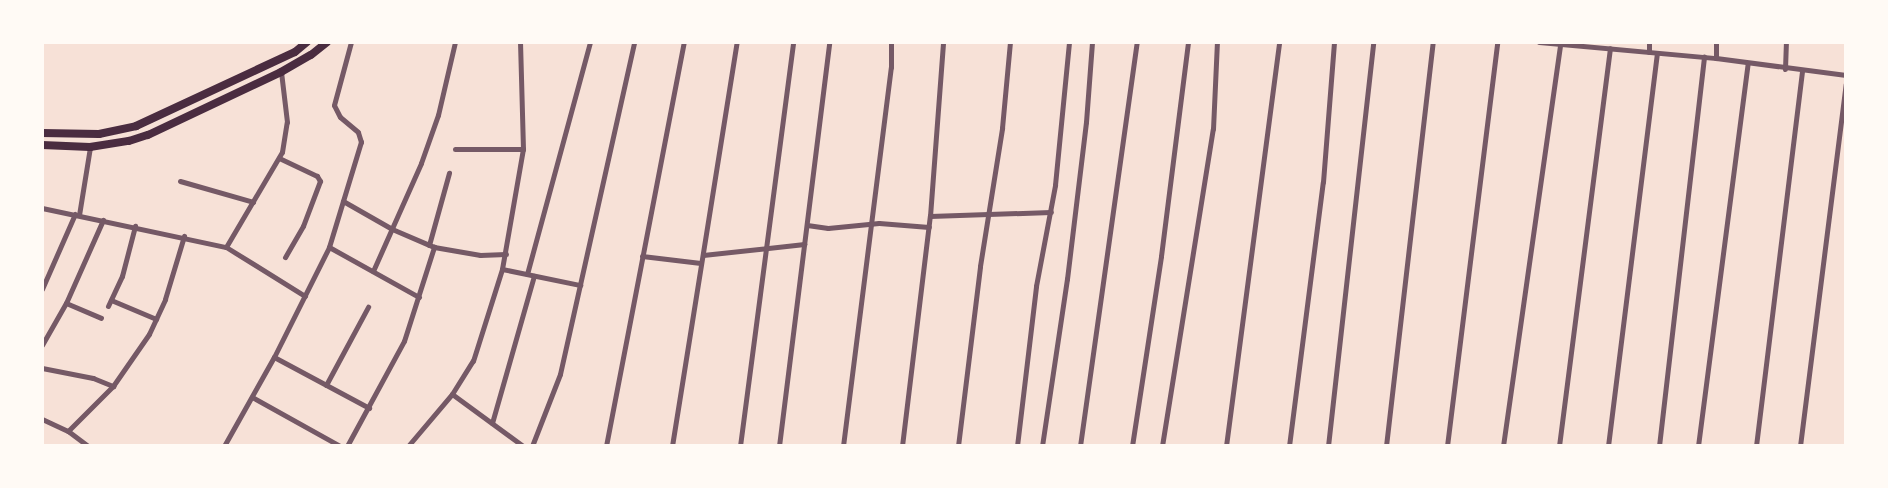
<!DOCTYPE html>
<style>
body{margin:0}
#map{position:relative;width:1888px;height:488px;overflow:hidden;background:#f7e1d7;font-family:Jost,sans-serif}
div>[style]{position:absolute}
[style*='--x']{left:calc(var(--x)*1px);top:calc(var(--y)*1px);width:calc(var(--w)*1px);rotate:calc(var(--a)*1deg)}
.minor>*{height:5px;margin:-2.5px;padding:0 2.5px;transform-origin:2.5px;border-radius:2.5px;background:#755966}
.secondary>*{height:8px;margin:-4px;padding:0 4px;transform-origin:4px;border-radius:4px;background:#4a2c40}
span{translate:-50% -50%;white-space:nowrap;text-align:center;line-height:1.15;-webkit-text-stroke:6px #fffaf5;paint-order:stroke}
.frame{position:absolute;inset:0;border:44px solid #fffaf5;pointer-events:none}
</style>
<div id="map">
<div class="minor">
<div style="--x:1539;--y:42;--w:178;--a:5.2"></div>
<div style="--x:1716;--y:58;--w:131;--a:7.5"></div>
<div style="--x:1649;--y:52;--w:10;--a:-90"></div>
<div style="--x:1716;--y:58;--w:16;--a:-90"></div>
<div style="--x:1785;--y:69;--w:27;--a:-88"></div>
<div style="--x:455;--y:149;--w:68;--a:0"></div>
<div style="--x:279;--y:158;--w:42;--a:25.3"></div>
<div style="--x:317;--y:176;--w:6;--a:59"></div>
<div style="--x:320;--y:181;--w:48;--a:110.7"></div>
<div style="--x:303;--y:226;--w:36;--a:120"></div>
<div style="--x:180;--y:181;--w:76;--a:16"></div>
<div style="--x:343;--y:201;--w:56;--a:29.7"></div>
<div style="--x:392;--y:229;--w:46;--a:23.2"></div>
<div style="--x:434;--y:247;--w:47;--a:9.9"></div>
<div style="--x:480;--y:255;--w:26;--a:-2"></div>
<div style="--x:42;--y:208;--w:188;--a:12"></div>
<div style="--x:226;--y:247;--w:93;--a:31.8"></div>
<div style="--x:79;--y:215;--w:69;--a:-80.8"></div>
<div style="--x:930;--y:216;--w:121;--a:-1.9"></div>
<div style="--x:807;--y:225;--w:21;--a:8"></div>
<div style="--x:828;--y:228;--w:51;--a:-5.6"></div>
<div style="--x:879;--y:223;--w:50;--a:4.6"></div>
<div style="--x:429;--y:245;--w:75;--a:-74.5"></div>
<div style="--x:226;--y:247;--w:110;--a:-59.5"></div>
<div style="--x:282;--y:152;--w:30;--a:-81"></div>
<div style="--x:287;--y:122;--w:50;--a:-96.8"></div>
<div style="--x:329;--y:247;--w:103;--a:29.1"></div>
<div style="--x:703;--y:255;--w:102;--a:-6.2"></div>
<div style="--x:642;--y:256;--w:59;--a:6.8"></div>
<div style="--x:502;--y:269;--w:80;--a:11.6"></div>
<div style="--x:373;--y:271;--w:118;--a:-66"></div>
<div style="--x:421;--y:163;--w:51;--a:-70.5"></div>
<div style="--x:438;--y:115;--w:75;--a:-76.9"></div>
<div style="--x:527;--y:274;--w:240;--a:-74.8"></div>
<div style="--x:42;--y:289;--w:82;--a:-66.3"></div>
<div style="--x:111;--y:300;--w:49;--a:22.9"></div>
<div style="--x:66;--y:303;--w:38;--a:23"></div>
<div style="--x:108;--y:306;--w:33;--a:-65"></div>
<div style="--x:122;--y:276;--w:52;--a:-75.4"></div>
<div style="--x:42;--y:345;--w:48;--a:-60.3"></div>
<div style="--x:66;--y:303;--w:91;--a:-66"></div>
<div style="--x:274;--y:357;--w:108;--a:28.2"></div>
<div style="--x:42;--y:368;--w:52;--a:11.1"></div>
<div style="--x:93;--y:378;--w:22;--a:22"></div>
<div style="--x:326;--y:385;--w:89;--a:-61.7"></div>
<div style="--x:452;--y:394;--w:88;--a:36.2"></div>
<div style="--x:252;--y:397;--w:101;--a:29.1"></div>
<div style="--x:42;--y:419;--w:29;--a:25"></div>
<div style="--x:68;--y:431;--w:25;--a:37"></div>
<div style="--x:492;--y:423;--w:153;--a:-74.1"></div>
<div style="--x:68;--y:431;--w:64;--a:-45"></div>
<div style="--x:113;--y:386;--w:63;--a:-55.3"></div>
<div style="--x:149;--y:334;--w:38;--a:-65"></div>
<div style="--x:165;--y:299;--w:66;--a:-73.2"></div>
<div style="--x:224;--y:446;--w:102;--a:-60.7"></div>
<div style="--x:274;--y:357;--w:123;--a:-63.4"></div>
<div style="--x:329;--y:247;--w:110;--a:-73.1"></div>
<div style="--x:361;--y:142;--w:10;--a:-107"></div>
<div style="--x:358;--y:132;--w:23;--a:-140"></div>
<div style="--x:340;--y:117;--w:13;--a:-117"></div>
<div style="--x:334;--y:105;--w:65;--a:-74.9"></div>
<div style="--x:347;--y:446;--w:119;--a:-61.5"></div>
<div style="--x:404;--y:341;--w:99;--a:-72.3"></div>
<div style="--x:408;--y:446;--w:68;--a:-49.8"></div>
<div style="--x:452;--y:394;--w:39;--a:-58"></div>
<div style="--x:473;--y:361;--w:96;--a:-72.5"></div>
<div style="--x:502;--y:269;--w:122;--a:-80.1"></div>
<div style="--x:523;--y:149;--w:107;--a:-91.6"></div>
<div style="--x:532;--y:446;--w:77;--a:-68.7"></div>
<div style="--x:560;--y:374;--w:340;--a:-77.4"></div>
<div style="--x:606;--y:446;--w:411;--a:-79.1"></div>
<div style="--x:672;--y:446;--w:409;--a:-80.9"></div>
<div style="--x:740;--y:446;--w:407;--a:-82.5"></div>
<div style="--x:779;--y:446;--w:407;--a:-82.9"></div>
<div style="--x:843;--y:446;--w:382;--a:-82.8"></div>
<div style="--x:891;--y:67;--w:25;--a:-90"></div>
<div style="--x:902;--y:446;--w:232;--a:-83.1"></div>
<div style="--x:930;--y:216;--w:174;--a:-85.7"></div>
<div style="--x:958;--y:446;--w:181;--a:-83"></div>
<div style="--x:980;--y:266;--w:140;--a:-80.9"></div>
<div style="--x:1002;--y:128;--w:86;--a:-84.7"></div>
<div style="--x:1017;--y:446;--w:161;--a:-83.2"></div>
<div style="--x:1036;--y:286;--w:103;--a:-79.3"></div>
<div style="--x:1055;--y:185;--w:144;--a:-84.4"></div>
<div style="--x:1042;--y:446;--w:169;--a:-81.5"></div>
<div style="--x:1067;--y:279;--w:158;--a:-83.1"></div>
<div style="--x:1086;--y:122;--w:80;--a:-85.7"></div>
<div style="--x:1080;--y:446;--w:408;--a:-82"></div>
<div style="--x:1132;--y:446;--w:192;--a:-81.3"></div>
<div style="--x:1161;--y:256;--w:216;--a:-82.8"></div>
<div style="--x:1162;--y:446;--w:321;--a:-80.9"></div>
<div style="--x:1213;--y:129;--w:87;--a:-87.4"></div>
<div style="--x:1226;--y:446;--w:407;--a:-82.5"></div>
<div style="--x:1289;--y:446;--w:266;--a:-82.7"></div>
<div style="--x:1323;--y:182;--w:140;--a:-85.5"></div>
<div style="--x:1328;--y:446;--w:406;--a:-83.6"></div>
<div style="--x:1386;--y:446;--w:407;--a:-83.4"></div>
<div style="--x:1447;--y:446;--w:407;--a:-82.9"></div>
<div style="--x:1503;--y:446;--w:406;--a:-81.9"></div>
<div style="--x:1559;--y:446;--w:401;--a:-82.7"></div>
<div style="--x:1608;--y:446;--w:396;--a:-82.9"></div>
<div style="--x:1659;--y:446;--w:392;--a:-83.4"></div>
<div style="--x:1698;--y:446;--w:386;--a:-82.6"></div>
<div style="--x:1756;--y:446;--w:378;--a:-83"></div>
<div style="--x:1800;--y:446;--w:365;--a:-82.8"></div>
</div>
<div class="secondary">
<div style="--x:42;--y:133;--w:57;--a:1"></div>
<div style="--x:99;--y:134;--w:38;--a:-12"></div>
<div style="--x:136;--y:126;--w:175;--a:-25"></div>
<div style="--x:295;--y:52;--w:16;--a:-40"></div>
<div style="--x:42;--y:145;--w:48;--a:2.4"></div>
<div style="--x:90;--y:147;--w:39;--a:-9"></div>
<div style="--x:129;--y:141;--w:20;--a:-18"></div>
<div style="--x:148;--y:135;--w:147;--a:-25.3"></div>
<div style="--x:281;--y:72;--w:34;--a:-30"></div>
<div style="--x:311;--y:55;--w:21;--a:-39"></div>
</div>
<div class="frame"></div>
</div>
